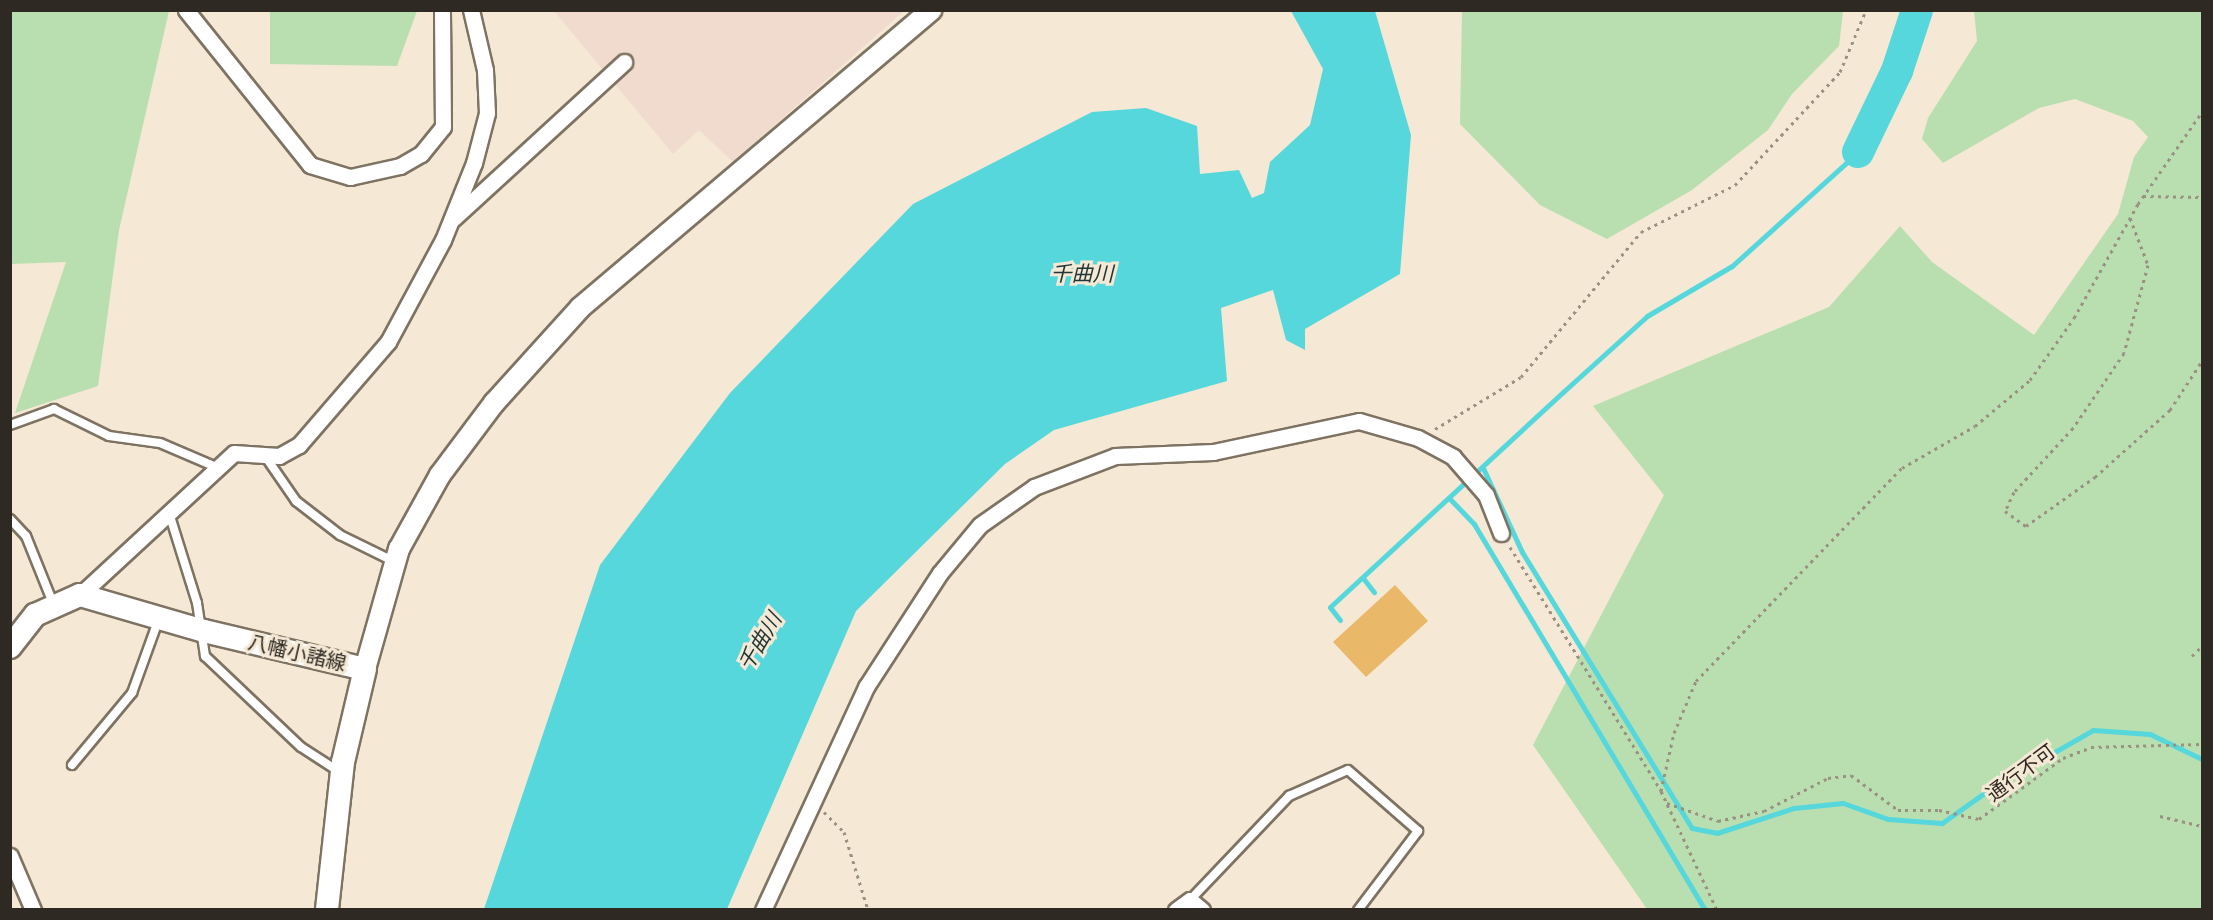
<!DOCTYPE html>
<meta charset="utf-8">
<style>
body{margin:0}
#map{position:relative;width:2213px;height:920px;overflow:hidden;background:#f5e8d5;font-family:"Space Grotesk","Noto Sans JP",sans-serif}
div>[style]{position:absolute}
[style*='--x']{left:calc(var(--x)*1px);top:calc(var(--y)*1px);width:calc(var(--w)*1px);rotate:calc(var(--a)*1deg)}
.education>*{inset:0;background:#f1dbce}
.green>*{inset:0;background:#b9dfb1}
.water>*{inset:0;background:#55d7db}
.stream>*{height:5px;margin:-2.5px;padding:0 2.5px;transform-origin:2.5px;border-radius:2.5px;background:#55d7db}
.river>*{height:32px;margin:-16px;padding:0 16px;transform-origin:16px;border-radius:16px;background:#55d7db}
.building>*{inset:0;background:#eab869}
.path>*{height:3px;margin-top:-1.5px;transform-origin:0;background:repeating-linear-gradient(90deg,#9a9183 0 3px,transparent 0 7.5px)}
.roads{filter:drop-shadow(2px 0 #7e7362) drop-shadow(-2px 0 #7e7362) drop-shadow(0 2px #7e7362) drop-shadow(0 -2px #7e7362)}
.service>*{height:8px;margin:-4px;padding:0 4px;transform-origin:4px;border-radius:4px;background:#fff}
.minor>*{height:15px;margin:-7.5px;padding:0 7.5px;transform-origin:7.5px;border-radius:7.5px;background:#fff}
.tertiary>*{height:20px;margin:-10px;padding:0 10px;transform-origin:10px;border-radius:10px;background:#fff}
.secondary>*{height:22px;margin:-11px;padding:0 11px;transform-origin:11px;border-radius:11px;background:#fff}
span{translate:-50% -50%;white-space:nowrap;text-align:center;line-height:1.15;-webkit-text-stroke:6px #f5e8d5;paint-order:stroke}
.street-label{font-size:20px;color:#2e2922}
.water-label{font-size:21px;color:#203738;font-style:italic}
.frame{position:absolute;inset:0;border:12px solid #2e2922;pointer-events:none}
</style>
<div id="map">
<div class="education">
<div style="clip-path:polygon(554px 11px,904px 11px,733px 162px,699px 130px,673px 154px)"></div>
</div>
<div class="green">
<div style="clip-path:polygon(11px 10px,169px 11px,119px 230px,98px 386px,15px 413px,66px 262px,11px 264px)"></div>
<div style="clip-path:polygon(270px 11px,270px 10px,417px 11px,397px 66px,270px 64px)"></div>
<div style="clip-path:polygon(1462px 11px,1462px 10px,1843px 11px,1839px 46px,1792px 94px,1768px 130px,1692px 190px,1607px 239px,1540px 205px,1460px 124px)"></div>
<div style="clip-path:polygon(1974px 11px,2202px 11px,2202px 909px,1647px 909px,1533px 745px,1664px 495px,1593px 406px,1829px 307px,1900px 226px,1932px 262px,2034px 335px,2118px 214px,2134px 157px,2148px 137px,2133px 121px,2075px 99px,2039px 108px,1943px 163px,1922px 139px,1928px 118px,1977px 41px)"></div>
</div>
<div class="water">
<div style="clip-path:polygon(1291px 11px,1375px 11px,1411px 135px,1400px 274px,1305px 329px,1305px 350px,1286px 340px,1273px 290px,1221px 308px,1227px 381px,1054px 430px,1005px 464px,856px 611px,727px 909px,484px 909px,600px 565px,730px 393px,913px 204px,1092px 112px,1146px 108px,1197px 126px,1200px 174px,1239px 170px,1252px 198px,1264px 193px,1270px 162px,1310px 125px,1323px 69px)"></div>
</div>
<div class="stream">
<div style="--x:1483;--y:468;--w:93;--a:65.1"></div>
<div style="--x:1522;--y:552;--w:324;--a:58.4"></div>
<div style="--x:1692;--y:828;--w:25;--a:11"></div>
<div style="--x:1717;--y:833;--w:81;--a:-18"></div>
<div style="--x:1794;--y:808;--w:49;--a:-5.8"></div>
<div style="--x:1843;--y:803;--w:48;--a:19.6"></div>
<div style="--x:1888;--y:819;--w:54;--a:4.2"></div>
<div style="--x:1942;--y:823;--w:59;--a:-35.3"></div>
<div style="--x:1990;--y:789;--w:119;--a:-29.8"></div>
<div style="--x:2093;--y:730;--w:57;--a:4"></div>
<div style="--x:2150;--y:734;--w:58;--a:25.7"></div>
<div style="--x:1450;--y:499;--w:35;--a:46"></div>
<div style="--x:1474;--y:524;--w:450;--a:59.1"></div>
<div style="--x:1363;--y:578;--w:18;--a:52"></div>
<div style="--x:1340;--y:620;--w:16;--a:-128"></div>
<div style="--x:1330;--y:607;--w:317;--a:-42.7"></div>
<div style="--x:1563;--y:392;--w:113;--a:-42.1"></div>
<div style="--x:1647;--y:316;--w:99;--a:-30.5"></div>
<div style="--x:1732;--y:266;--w:170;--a:-42.1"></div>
</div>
<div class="river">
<div style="--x:1858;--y:152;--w:90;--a:-64.3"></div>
<div style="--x:1897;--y:71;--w:64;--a:-71.8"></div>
</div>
<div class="building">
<div style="clip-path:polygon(1395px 585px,1428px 621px,1366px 677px,1333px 642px)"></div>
</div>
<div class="path">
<div style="--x:2143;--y:196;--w:59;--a:1"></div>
<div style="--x:2130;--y:218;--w:50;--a:69"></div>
<div style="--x:2148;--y:265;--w:91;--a:105.3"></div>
<div style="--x:2124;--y:353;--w:91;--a:124.2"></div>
<div style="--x:2073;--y:428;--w:87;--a:132.7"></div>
<div style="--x:2014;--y:492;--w:21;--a:115"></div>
<div style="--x:2005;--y:511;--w:26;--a:36"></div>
<div style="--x:2026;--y:526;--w:85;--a:-35.4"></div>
<div style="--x:2095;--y:477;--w:101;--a:-41.8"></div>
<div style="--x:2170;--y:410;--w:59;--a:-56.9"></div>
<div style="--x:1435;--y:429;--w:100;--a:-31.2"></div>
<div style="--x:1521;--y:377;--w:188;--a:-50.4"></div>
<div style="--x:1641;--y:232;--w:105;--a:-26.6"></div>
<div style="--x:1735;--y:185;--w:154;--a:-47.1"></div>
<div style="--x:1840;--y:72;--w:67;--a:-67.2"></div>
<div style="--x:1510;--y:547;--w:287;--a:58.2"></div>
<div style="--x:1661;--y:791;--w:132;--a:64.8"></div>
<div style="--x:2192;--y:656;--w:14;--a:-45"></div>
<div style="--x:1661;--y:791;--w:59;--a:-77.4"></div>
<div style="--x:1674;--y:733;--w:56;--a:-67.1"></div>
<div style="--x:1696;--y:681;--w:296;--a:-46"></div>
<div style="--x:1902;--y:468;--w:84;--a:-29.9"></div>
<div style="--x:1975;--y:426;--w:72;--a:-39.9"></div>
<div style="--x:2030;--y:380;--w:76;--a:-54.6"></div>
<div style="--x:2074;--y:318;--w:131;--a:-60.7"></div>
<div style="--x:2138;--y:204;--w:112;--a:-55.2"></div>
<div style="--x:1667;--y:803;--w:54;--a:19.4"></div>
<div style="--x:1718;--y:821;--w:47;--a:-12.3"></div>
<div style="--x:1764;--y:811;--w:72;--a:-27.3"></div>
<div style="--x:1828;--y:778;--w:23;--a:-7"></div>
<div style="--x:1851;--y:775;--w:59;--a:36.7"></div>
<div style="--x:1898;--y:810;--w:41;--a:0"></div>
<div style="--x:1939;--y:810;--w:41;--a:12.7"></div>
<div style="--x:1979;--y:819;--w:104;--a:-36"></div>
<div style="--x:2063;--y:758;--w:30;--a:-21"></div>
<div style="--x:2091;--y:747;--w:111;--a:-1.5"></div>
<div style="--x:824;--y:812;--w:28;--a:45"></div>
<div style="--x:844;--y:832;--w:82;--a:72.9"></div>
<div style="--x:2160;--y:816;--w:43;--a:13.4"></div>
</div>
<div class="roads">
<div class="service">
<div style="--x:10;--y:425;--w:47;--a:-20"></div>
<div style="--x:54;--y:409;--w:61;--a:26.1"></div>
<div style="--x:109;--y:436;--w:51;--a:7.8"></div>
<div style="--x:160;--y:443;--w:61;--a:23.2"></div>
<div style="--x:265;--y:456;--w:55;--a:55.4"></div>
<div style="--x:296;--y:501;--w:56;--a:37.7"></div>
<div style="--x:340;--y:535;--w:61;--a:26.1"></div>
<div style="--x:169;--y:513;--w:94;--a:72.7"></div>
<div style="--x:197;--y:603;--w:54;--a:81.4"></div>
<div style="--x:205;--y:656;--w:132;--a:43.5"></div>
<div style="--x:301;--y:747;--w:44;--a:33"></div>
<div style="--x:10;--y:519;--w:23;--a:47"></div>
<div style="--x:26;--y:536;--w:72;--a:68.1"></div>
<div style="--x:72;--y:765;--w:94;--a:-50.2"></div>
<div style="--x:132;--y:693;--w:77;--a:-70.1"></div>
<div style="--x:1190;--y:900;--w:144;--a:-46.4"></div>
<div style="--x:1289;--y:796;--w:64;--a:-23.8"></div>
<div style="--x:1348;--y:770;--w:93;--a:41.1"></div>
<div style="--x:1418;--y:831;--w:99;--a:127.2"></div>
</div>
<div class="minor">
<div style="--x:186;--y:10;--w:198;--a:51.3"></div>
<div style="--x:310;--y:165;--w:42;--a:16.7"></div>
<div style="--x:350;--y:177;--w:51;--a:-12.4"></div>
<div style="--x:400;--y:166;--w:24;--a:-30"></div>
<div style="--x:421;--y:154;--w:35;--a:-51"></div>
<div style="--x:443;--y:127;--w:117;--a:-90.5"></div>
<div style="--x:454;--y:218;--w:231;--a:-42.5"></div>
<div style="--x:80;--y:595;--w:209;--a:-42.7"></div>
<div style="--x:234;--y:453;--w:45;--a:3.8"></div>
<div style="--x:279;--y:456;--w:23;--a:-29"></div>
<div style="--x:299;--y:445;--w:136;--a:-49.2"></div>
<div style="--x:388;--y:342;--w:116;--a:-61.7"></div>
<div style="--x:443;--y:240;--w:83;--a:-68.1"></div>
<div style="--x:474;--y:163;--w:52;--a:-75.4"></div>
<div style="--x:487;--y:113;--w:43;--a:-92.7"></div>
<div style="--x:485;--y:70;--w:62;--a:-103.1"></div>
<div style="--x:10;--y:856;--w:59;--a:66.9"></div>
<div style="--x:763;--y:910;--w:246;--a:-65.2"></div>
<div style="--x:866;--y:687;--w:136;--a:-57"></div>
<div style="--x:940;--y:573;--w:62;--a:-50.2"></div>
<div style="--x:980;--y:525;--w:66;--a:-35.1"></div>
<div style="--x:1034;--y:487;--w:87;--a:-20.9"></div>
<div style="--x:1115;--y:456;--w:98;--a:-2.3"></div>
<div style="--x:1213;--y:452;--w:149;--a:-12"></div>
<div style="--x:1359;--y:421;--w:61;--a:16.1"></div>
<div style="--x:1418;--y:438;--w:40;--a:28"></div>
<div style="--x:1453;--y:457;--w:50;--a:49"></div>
<div style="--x:1486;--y:495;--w:41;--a:68.5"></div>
<div style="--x:1176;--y:910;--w:17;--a:-36"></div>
<div style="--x:1190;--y:900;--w:16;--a:40"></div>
</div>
<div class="tertiary">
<div style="--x:365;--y:669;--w:125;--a:-74.2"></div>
<div style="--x:399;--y:549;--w:85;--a:-61"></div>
<div style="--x:440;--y:475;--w:90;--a:-53.1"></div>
<div style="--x:494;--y:403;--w:128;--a:-47.8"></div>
<div style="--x:580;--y:308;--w:461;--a:-40.3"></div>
</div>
<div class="secondary">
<div style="--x:10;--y:647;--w:41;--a:-52"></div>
<div style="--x:35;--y:615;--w:49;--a:-24"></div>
<div style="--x:80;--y:595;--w:129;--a:16.2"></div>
<div style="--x:204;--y:631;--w:165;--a:13.3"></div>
<div style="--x:365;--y:669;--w:96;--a:103.3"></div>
<div style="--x:343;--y:762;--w:149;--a:96.2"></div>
</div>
</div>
<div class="street-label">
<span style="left:297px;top:653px;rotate:13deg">八幡小諸線</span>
<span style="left:2021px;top:773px;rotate:-37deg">通行不可</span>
</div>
<div class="water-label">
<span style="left:1082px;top:274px">千曲川</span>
<span style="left:760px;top:642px;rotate:-59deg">千曲川</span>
</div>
<div class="frame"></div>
</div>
